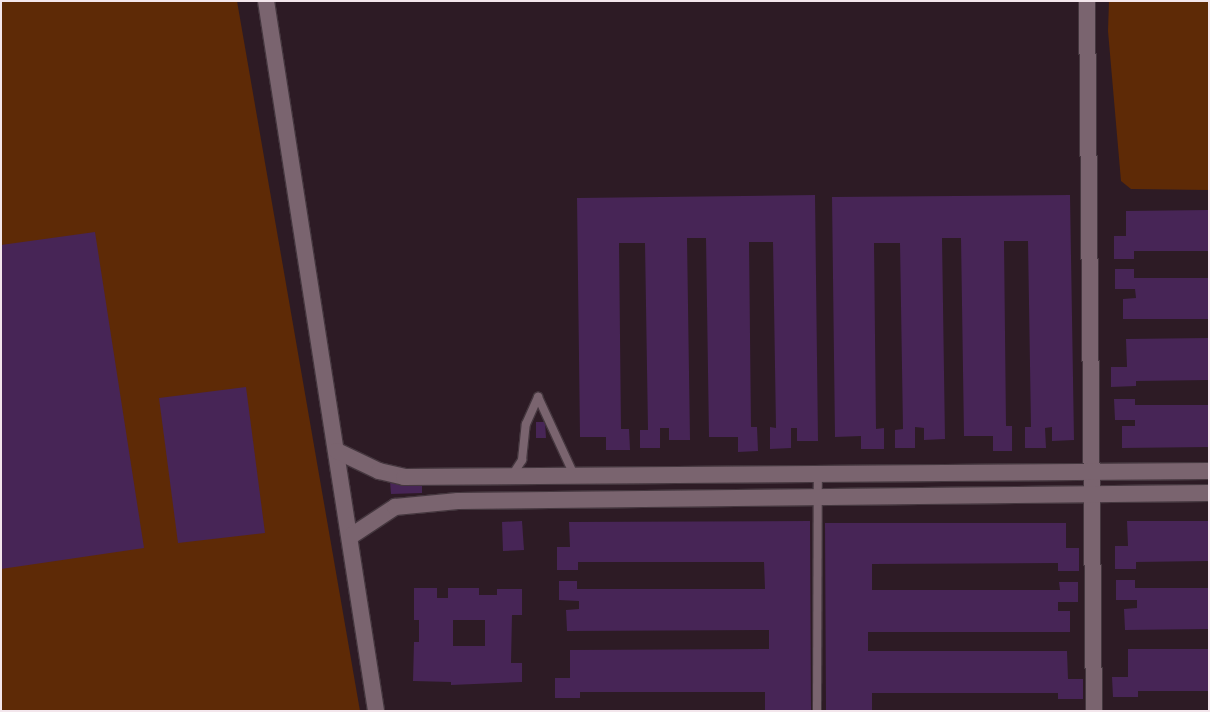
<!DOCTYPE html>
<style>
body{margin:0}
#map{position:relative;width:1210px;height:712px;overflow:hidden;background:#2d1b25;font-family:Manrope,sans-serif}
div>[style]{position:absolute}
[style*='--x']{left:calc(var(--x)*1px);top:calc(var(--y)*1px);width:calc(var(--w)*1px);rotate:calc(var(--a)*1deg)}
.green>*{inset:0;background:#5e2a06}
.building>*{inset:0;background:#472556}
.roads{filter:drop-shadow(1px 0 #45373f) drop-shadow(-1px 0 #45373f) drop-shadow(0 1px #45373f) drop-shadow(0 -1px #45373f)}
.service>*{height:8px;margin:-4px;padding:0 4px;transform-origin:4px;border-radius:4px;background:#7a646f}
.minor>*{height:16px;margin:-8px;padding:0 8px;transform-origin:8px;border-radius:8px;background:#7a646f}
span{translate:-50% -50%;white-space:nowrap;text-align:center;line-height:1.15;-webkit-text-stroke:4.5px #2d1b25;paint-order:stroke}
.frame{position:absolute;inset:0;border:2px solid #f3e6ec;pointer-events:none}
</style>
<div id="map">
<div class="green">
<div style="clip-path:polygon(1px 1px,237px 1px,360px 711px,1px 711px)"></div>
<div style="clip-path:polygon(1109px 1px,1209px 1px,1209px 190px,1131px 189px,1121px 181px,1108px 31px)"></div>
</div>
<div class="building">
<div style="clip-path:polygon(815px 195px,818px 441px,797px 441px,797px 428px,791px 428px,791px 448px,770px 449px,770px 427px,776px 428px,773px 242px,749px 242px,751px 427px,757px 427px,758px 451px,738px 452px,738px 437px,709px 437px,706px 238px,687px 238px,690px 440px,669px 440px,669px 428px,660px 428px,660px 448px,640px 448px,640px 430px,648px 430px,645px 243px,619px 243px,621px 429px,629px 429px,630px 450px,606px 450px,606px 437px,580px 437px,577px 198px)"></div>
<div style="clip-path:polygon(1070px 195px,1074px 440px,1052px 441px,1052px 427px,1045px 428px,1046px 448px,1025px 448px,1025px 427px,1031px 427px,1028px 241px,1004px 241px,1006px 426px,1012px 426px,1012px 451px,993px 451px,993px 436px,964px 436px,961px 238px,942px 238px,945px 439px,924px 440px,924px 428px,915px 427px,915px 448px,895px 448px,895px 430px,903px 429px,900px 243px,874px 243px,876px 429px,884px 428px,884px 449px,861px 449px,861px 436px,835px 437px,832px 197px)"></div>
<div style="clip-path:polygon(1209px 210px,1209px 251px,1134px 251px,1134px 259px,1114px 259px,1114px 236px,1126px 236px,1126px 211px)"></div>
<div style="clip-path:polygon(95px 232px,144px 548px,1px 569px,1px 245px)"></div>
<div style="clip-path:polygon(1115px 269px,1134px 269px,1134px 278px,1209px 278px,1209px 319px,1123px 319px,1123px 299px,1136px 298px,1135px 289px,1115px 289px)"></div>
<div style="clip-path:polygon(1209px 338px,1209px 380px,1136px 381px,1136px 386px,1111px 387px,1111px 367px,1127px 367px,1126px 339px)"></div>
<div style="clip-path:polygon(246px 387px,265px 533px,178px 543px,159px 398px)"></div>
<div style="clip-path:polygon(1114px 399px,1135px 399px,1135px 405px,1209px 405px,1209px 447px,1122px 448px,1122px 426px,1135px 426px,1135px 420px,1115px 420px)"></div>
<div style="clip-path:polygon(536px 422px,545px 422px,546px 438px,536px 438px)"></div>
<div style="clip-path:polygon(390px 481px,422px 481px,422px 493px,391px 494px)"></div>
<div style="clip-path:polygon(522px 521px,524px 550px,503px 551px,502px 522px)"></div>
<div style="clip-path:polygon(810px 521px,811px 711px,765px 711px,765px 692px,580px 692px,580px 698px,555px 698px,555px 678px,570px 678px,570px 650px,769px 649px,769px 630px,567px 631px,566px 610px,579px 609px,579px 601px,559px 600px,559px 581px,577px 581px,577px 589px,765px 589px,764px 562px,578px 562px,578px 570px,557px 570px,557px 547px,570px 547px,569px 522px)"></div>
<div style="clip-path:polygon(1127px 521px,1209px 521px,1209px 561px,1136px 562px,1136px 569px,1115px 569px,1115px 546px,1128px 546px)"></div>
<div style="clip-path:polygon(825px 523px,1066px 523px,1066px 548px,1079px 548px,1079px 571px,1058px 571px,1058px 563px,872px 564px,872px 590px,1060px 590px,1059px 582px,1078px 582px,1078px 602px,1058px 602px,1058px 611px,1070px 611px,1070px 632px,868px 632px,868px 651px,1067px 651px,1068px 679px,1083px 679px,1083px 699px,1058px 699px,1058px 693px,872px 693px,872px 711px,826px 711px)"></div>
<div style="clip-path:polygon(1116px 580px,1135px 580px,1135px 588px,1209px 588px,1209px 629px,1125px 630px,1124px 609px,1137px 608px,1137px 600px,1116px 600px)"></div>
<div style="clip-path:polygon(evenodd,414px 588px,437px 588px,437px 598px,448px 598px,448px 588px,479px 588px,479px 595px,497px 595px,497px 589px,522px 589px,522px 615px,512px 615px,511px 663px,522px 663px,522px 682px,451px 685px,451px 682px,413px 681px,414px 642px,419px 642px,419px 620px,414px 620px,414px 588px,453px 620px,485px 620px,485px 646px,453px 646px,453px 620px)"></div>
<div style="clip-path:polygon(1128px 649px,1209px 649px,1209px 691px,1138px 691px,1138px 697px,1113px 697px,1112px 677px,1128px 677px)"></div>
</div>
<div class="roads">
<div class="service">
<div style="--x:538;--y:397;--w:86;--a:65.2"></div>
<div style="--x:513;--y:474;--w:17;--a:-57"></div>
<div style="--x:522;--y:460;--w:36;--a:-84"></div>
<div style="--x:526;--y:424;--w:30;--a:-66"></div>
<div style="--x:817;--y:711;--w:237;--a:-89.8"></div>
</div>
<div class="minor">
<div style="--x:266;--y:1;--w:718;--a:81.19"></div>
<div style="--x:1087;--y:1;--w:710;--a:89.44"></div>
<div style="--x:337;--y:451;--w:47;--a:25.5"></div>
<div style="--x:379;--y:471;--w:26;--a:13"></div>
<div style="--x:404;--y:477;--w:805;--a:-0.43"></div>
<div style="--x:351;--y:536;--w:53;--a:-33.4"></div>
<div style="--x:395;--y:507;--w:63;--a:-5.4"></div>
<div style="--x:458;--y:501;--w:751;--a:-0.61"></div>
</div>
</div>
<div class="frame"></div>
</div>
